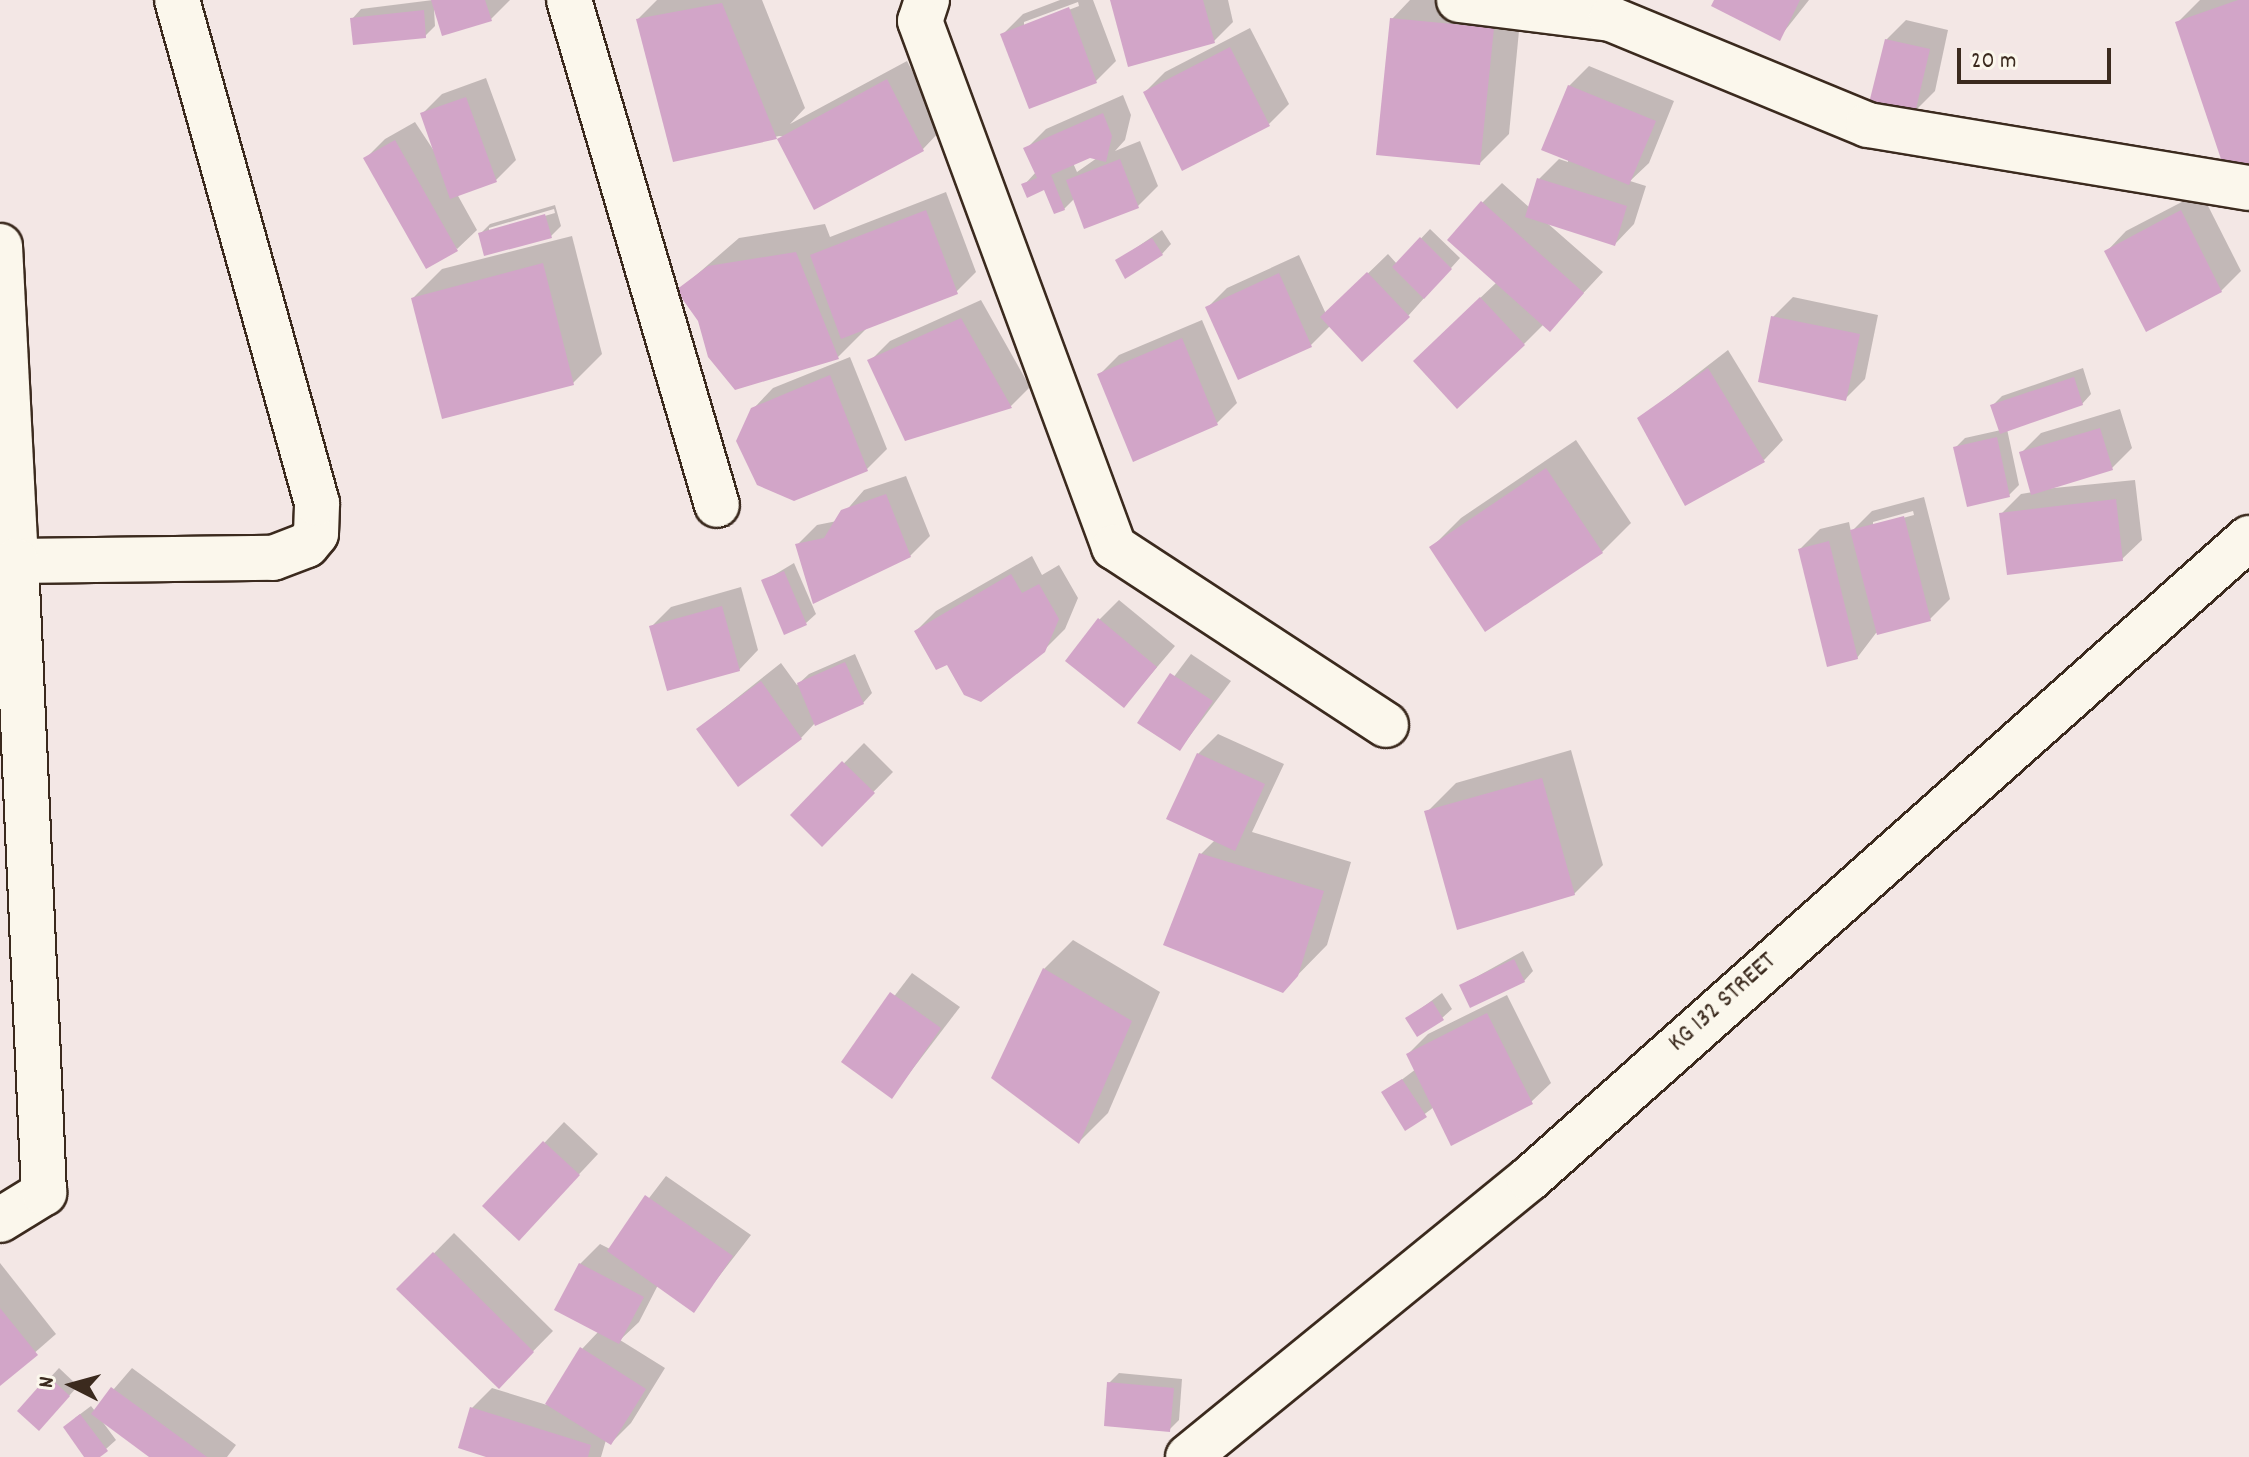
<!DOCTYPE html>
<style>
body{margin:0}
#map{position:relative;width:2249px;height:1457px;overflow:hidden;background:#f3e7e5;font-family:Dekko,sans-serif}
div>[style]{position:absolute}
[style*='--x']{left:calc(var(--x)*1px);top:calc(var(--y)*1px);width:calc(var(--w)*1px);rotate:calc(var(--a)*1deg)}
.shadow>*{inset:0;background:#0003}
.building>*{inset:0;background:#d2a5c8}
.roads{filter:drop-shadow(2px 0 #3b2a1e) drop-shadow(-2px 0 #3b2a1e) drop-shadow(0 2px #3b2a1e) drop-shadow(0 -2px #3b2a1e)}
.street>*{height:44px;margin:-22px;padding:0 22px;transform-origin:22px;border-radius:22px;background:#fbf7ec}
span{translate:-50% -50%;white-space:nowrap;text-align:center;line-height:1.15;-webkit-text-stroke:8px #fbf7ec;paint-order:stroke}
.street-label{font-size:26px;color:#3b2a1e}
.north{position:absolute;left:32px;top:1345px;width:80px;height:80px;-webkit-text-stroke:6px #fbf7ec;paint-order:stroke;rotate:276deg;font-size:22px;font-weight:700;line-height:32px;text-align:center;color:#3b2a1e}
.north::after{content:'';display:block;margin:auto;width:28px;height:36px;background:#3b2a1e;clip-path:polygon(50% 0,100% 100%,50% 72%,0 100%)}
.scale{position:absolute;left:1957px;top:48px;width:154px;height:36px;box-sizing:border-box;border:4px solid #3b2a1e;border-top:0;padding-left:10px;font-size:24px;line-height:28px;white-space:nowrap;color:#3b2a1e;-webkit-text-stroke:6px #fbf7ec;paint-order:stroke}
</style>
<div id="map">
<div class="shadow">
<div style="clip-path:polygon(433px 0,510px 0,491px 19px,434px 9px,435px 26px,425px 36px,352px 19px,361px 9px)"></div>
<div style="clip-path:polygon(657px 0,762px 0,805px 108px,790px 124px,907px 61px,942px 129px,923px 149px,779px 136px,674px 160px,638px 19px)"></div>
<div style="clip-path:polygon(evenodd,1060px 0,1093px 0,1116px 61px,1096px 81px,1003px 34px,1023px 14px,1060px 0,1078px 2px,1079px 6px,1024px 27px,1024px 22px,1078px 2px)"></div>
<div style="clip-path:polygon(1113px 0,1228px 0,1233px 22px,1214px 41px)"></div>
<div style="clip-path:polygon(1410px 0,1522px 0,1509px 134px,1480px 163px,1392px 19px)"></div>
<div style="clip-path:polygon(1717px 0,1809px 0,1779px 38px)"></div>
<div style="clip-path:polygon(2200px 0,2249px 0,2249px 164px,2178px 22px)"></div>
<div style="clip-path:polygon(1906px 20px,1948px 30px,1935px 91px,1915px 111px,1886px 40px)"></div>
<div style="clip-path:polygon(1250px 28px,1289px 104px,1269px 124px,1145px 92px,1165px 72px)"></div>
<div style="clip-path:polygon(1589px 66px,1674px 101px,1649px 163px,1630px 181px,1646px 186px,1634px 224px,1615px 244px,1546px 222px,1603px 272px,1550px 329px,1544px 324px,1524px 344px,1435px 341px,1497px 282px,1482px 203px,1502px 183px,1530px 208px,1539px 179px,1559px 159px,1568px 162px,1569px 86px)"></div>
<div style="clip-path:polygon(486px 78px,516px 160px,496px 180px,457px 194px,477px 230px,457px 249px,366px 158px,385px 139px,415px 122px,436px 154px,422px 114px,442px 94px)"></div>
<div style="clip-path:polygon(evenodd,1123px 95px,1131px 115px,1125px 140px,1115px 151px,1140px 141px,1158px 186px,1138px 206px,1075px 198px,1064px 209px,1045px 187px,1024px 185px,1036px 172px,1026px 149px,1046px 129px,1123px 95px,1090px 156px,1097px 158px,1077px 172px,1073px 163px,1090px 156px)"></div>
<div style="clip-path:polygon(946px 192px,976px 272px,956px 292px,867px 328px,838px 357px,700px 320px,679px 290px,739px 238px,825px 224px,830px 237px)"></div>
<div style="clip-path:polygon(2201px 192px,2241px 271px,2221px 291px,2107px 251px,2126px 231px)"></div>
<div style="clip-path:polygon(evenodd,555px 205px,561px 226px,551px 236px,480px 234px,490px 224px,555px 205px,554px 209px,555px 213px,489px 232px,489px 228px,554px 209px)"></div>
<div style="clip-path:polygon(1430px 229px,1460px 258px,1408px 316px,1331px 325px,1311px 345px,1207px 308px,1227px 288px,1299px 255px,1326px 314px,1388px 254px,1397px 264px)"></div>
<div style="clip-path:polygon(1162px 230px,1171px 244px,1162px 254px,1117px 261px)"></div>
<div style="clip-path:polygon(572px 236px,602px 354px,573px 383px,413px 298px,442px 269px)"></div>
<div style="clip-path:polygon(1793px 297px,1878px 315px,1865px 379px,1845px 399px,1773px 317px)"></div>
<div style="clip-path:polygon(981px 300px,1030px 387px,1010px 407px,870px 361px,890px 341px)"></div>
<div style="clip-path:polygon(1202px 320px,1237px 403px,1217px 423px,1099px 375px,1119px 355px)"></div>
<div style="clip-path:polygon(1728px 350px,1783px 440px,1764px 460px,1640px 418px)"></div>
<div style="clip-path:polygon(850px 357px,887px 449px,867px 469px,753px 409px,773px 388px)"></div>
<div style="clip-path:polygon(2083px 368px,2091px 394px,2082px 404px,2007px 429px,2019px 485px,2009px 495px,1955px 448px,1965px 438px,2001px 430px,1992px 406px,2002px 396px)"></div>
<div style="clip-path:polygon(2120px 409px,2132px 448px,2112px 468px,2044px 489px,2135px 480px,2142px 540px,2122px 559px,2001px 514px,2021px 494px,2033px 492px,2021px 453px,2041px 433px)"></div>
<div style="clip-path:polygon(1576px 440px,1631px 523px,1602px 552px,1432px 547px,1461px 518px)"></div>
<div style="clip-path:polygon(906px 476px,930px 536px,910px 556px,797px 545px,817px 525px,837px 521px,864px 490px)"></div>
<div style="clip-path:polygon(evenodd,1924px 497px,1950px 599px,1930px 619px,1876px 633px,1857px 658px,1800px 549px,1820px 529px,1849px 522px,1851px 532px,1872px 511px,1924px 497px,1913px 511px,1914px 515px,1873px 526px,1873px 522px,1913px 511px)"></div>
<div style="clip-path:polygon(1032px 556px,1042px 575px,1059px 565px,1078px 598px,1065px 629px,1044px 650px,916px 631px,936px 611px)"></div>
<div style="clip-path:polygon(794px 563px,816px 614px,806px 623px,764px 581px)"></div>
<div style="clip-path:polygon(741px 587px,758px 650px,739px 670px,651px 627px,671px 607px)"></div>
<div style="clip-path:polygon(1119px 600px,1175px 646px,1124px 706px,1099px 620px)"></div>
<div style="clip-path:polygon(855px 654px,872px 693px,863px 703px,816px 722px,801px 738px,698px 729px,781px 663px,797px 685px,809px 674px)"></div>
<div style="clip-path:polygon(1191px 654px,1231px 681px,1180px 749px,1140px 722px)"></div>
<div style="clip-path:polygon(1218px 734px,1284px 764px,1252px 832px,1351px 862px,1327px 945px,1282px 991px,1201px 854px,1215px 840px,1198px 754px)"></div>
<div style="clip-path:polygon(864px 743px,893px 772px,822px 844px,793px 815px)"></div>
<div style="clip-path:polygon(1571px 750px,1603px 865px,1574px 894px,1427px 812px,1456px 783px)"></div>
<div style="clip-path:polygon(1073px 940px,1160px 992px,1108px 1113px,1079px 1142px,1044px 969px)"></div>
<div style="clip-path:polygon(1523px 951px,1533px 971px,1524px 981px,1462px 985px)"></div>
<div style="clip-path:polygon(912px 973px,960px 1007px,892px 1096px,844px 1062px)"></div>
<div style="clip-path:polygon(1442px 993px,1452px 1009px,1442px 1018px,1408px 1018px)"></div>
<div style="clip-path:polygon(1507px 995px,1551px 1083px,1531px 1102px,1434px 1107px,1406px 1128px,1384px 1093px,1416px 1069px,1408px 1054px,1428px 1034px)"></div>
<div style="clip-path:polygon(564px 1122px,598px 1154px,538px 1218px,485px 1206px)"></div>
<div style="clip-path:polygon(666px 1176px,751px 1235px,693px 1310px,658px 1285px,639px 1322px,620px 1340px,665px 1368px,631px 1423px,611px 1443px,606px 1440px,601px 1457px,493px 1457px,472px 1408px,492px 1388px,547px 1405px,582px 1349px,599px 1331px,580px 1264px,600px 1244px,610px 1249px)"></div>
<div style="clip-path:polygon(454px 1233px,553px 1331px,499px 1386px,399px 1289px)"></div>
<div style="clip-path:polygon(0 1263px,56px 1334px,0 1383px)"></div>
<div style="clip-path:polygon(59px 1368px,78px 1386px,48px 1419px,20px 1410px)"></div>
<div style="clip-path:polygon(132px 1368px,236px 1445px,227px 1457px,153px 1457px,102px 1421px,116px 1440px,97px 1457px,86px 1457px,75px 1418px,91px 1406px,95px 1411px)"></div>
<div style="clip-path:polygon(1119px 1373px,1182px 1379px,1179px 1420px,1169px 1430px,1109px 1383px)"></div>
</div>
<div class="building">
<div style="clip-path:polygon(431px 0,485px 0,492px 21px,442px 36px)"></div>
<div style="clip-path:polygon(1110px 0,1203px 0,1215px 43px,1128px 67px)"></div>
<div style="clip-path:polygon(1714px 0,1800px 0,1780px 41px,1711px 6px)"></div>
<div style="clip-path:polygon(2238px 0,2249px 0,2249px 166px,2226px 174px,2175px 22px)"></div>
<div style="clip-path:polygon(722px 3px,777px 139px,673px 162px,636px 19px)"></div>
<div style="clip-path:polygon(1069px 7px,1097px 83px,1029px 109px,1000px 34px)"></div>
<div style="clip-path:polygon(424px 10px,426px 38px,353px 45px,350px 18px)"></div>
<div style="clip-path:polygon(1390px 18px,1494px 28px,1480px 165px,1376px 155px)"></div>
<div style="clip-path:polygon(1885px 39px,1930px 49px,1915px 113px,1869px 103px)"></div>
<div style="clip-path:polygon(1230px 47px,1270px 126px,1182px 171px,1143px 92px)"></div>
<div style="clip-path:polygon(887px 79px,924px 151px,814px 210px,777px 139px)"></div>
<div style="clip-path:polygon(1568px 85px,1656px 121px,1629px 185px,1541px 150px)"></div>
<div style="clip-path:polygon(466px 97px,497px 182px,450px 199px,420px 113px)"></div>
<div style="clip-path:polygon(1103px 113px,1112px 136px,1106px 162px,1090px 158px,1051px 175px,1065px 210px,1054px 214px,1044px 190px,1027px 198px,1021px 184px,1037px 178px,1023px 148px)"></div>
<div style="clip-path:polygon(395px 140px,458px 251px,426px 269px,363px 158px)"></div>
<div style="clip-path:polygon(1120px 159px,1139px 208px,1084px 229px,1066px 180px)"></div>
<div style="clip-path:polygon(1537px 178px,1627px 206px,1615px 246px,1525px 217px)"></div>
<div style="clip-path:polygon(1481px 201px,1584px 293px,1550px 332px,1447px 240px)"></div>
<div style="clip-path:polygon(926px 210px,958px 294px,841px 339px,810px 255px)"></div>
<div style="clip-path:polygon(2181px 210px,2222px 292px,2146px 332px,2104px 251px)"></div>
<div style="clip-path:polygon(545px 214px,552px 238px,484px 256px,478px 233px)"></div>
<div style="clip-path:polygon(1420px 237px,1452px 269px,1424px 299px,1392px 267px)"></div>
<div style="clip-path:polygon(1152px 238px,1163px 255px,1125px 279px,1115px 260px)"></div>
<div style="clip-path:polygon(796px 252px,839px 359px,735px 390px,708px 357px,698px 321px,676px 290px,708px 266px)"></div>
<div style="clip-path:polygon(543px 263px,574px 385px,442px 419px,411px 298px)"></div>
<div style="clip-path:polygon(1367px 272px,1410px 317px,1362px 362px,1320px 317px)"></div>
<div style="clip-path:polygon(1279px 273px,1312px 347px,1238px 380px,1205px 307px)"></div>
<div style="clip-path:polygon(1480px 297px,1525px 345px,1457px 409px,1413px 361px)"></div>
<div style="clip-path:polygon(1771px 316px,1860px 334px,1846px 401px,1758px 382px)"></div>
<div style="clip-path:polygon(961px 318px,1012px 408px,905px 441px,867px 360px)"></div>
<div style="clip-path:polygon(1182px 338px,1218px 425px,1133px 462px,1097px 374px)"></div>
<div style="clip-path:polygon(1708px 368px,1765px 462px,1685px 506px,1637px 418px)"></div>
<div style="clip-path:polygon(830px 375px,868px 471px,794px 501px,757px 485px,736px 441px,751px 408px)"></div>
<div style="clip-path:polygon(2074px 377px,2083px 405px,2000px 434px,1990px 405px)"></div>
<div style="clip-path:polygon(2100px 428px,2113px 470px,2031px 495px,2019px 452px)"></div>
<div style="clip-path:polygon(1997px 437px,2010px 497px,1967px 507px,1953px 447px)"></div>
<div style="clip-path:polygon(1546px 468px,1603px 553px,1485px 632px,1429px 547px)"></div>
<div style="clip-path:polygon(886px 494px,911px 557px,813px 604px,795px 544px,824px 538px,841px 510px)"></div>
<div style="clip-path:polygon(2116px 499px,2123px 561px,2007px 575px,1999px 513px)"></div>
<div style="clip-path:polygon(1904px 516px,1931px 621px,1877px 635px,1850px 530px)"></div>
<div style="clip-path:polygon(1829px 541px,1858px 659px,1827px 667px,1798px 549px)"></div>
<div style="clip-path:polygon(784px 571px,807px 625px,784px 635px,761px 580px)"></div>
<div style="clip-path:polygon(1011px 574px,1022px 593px,1039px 584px,1059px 619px,1045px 652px,981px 702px,964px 695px,947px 665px,936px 670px,914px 631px)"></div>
<div style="clip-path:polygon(722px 606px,740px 671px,667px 691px,649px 626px)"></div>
<div style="clip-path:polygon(1098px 618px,1157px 667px,1124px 708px,1065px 661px)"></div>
<div style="clip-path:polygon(845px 662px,864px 704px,815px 726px,797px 683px)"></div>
<div style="clip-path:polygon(1170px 673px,1213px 701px,1180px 751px,1137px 723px)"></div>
<div style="clip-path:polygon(761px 681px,802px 739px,738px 787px,696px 729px)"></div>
<div style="clip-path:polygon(1197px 753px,1265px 784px,1235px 851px,1166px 819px)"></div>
<div style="clip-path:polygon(842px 761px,875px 793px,822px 847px,790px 815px)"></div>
<div style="clip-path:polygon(1542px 778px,1575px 895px,1457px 930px,1424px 811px)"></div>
<div style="clip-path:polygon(1199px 853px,1324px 891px,1298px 976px,1283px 993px,1163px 945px)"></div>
<div style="clip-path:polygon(1514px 959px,1525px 982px,1470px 1008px,1459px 985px)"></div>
<div style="clip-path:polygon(1043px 968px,1132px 1021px,1079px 1144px,991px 1078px)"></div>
<div style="clip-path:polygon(890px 992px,941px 1028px,892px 1099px,841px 1062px)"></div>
<div style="clip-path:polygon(1432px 1001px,1444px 1020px,1417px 1037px,1405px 1018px)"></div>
<div style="clip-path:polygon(1487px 1013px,1533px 1104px,1451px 1146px,1406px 1054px)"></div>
<div style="clip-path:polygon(1402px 1079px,1427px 1117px,1405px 1131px,1381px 1092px)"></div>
<div style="clip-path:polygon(543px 1141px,580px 1175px,519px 1241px,482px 1206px)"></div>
<div style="clip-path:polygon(645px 1195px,733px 1256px,694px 1313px,607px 1251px)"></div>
<div style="clip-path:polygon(433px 1252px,534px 1352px,499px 1389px,396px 1289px)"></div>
<div style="clip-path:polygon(579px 1263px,644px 1297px,619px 1344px,554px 1310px)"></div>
<div style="clip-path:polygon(0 1308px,38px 1355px,0 1386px)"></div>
<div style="clip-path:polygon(580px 1347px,646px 1389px,611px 1445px,545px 1404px)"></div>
<div style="clip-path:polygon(48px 1376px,70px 1396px,39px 1431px,17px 1411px)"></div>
<div style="clip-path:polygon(1107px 1382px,1174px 1388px,1170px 1432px,1104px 1426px)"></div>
<div style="clip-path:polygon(111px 1387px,207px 1457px,149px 1457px,91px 1414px)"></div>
<div style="clip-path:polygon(470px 1407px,591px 1445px,588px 1457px,486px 1457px,458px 1448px)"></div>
<div style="clip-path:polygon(80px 1414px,108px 1451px,100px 1457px,84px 1457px,63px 1427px)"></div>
</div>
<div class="roads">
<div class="street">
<div style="--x:569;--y:0;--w:526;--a:73.67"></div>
<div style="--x:927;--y:0;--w:22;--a:108"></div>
<div style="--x:920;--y:21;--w:561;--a:69.75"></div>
<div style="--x:1114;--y:547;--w:325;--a:33.2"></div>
<div style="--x:1459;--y:0;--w:153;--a:7.1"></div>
<div style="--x:1611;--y:19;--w:278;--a:22.4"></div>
<div style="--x:1868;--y:125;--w:386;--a:9.4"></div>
<div style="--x:0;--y:246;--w:315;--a:87.1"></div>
<div style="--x:16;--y:561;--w:257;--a:-0.7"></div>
<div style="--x:273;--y:558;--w:36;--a:-21"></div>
<div style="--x:307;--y:545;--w:14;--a:-51"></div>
<div style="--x:316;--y:534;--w:31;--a:-88"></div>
<div style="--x:317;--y:503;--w:522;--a:-105.55"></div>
<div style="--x:0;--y:1220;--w:52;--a:-31.5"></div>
<div style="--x:44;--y:1193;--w:633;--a:-92.54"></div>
<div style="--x:1188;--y:1457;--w:440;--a:-39.2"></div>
<div style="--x:1529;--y:1179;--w:964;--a:-41.68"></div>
</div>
</div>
<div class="street-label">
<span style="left:1723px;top:1003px;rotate:-42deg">KG 132 STREET</span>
</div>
<div class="north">N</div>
<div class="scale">20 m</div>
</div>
